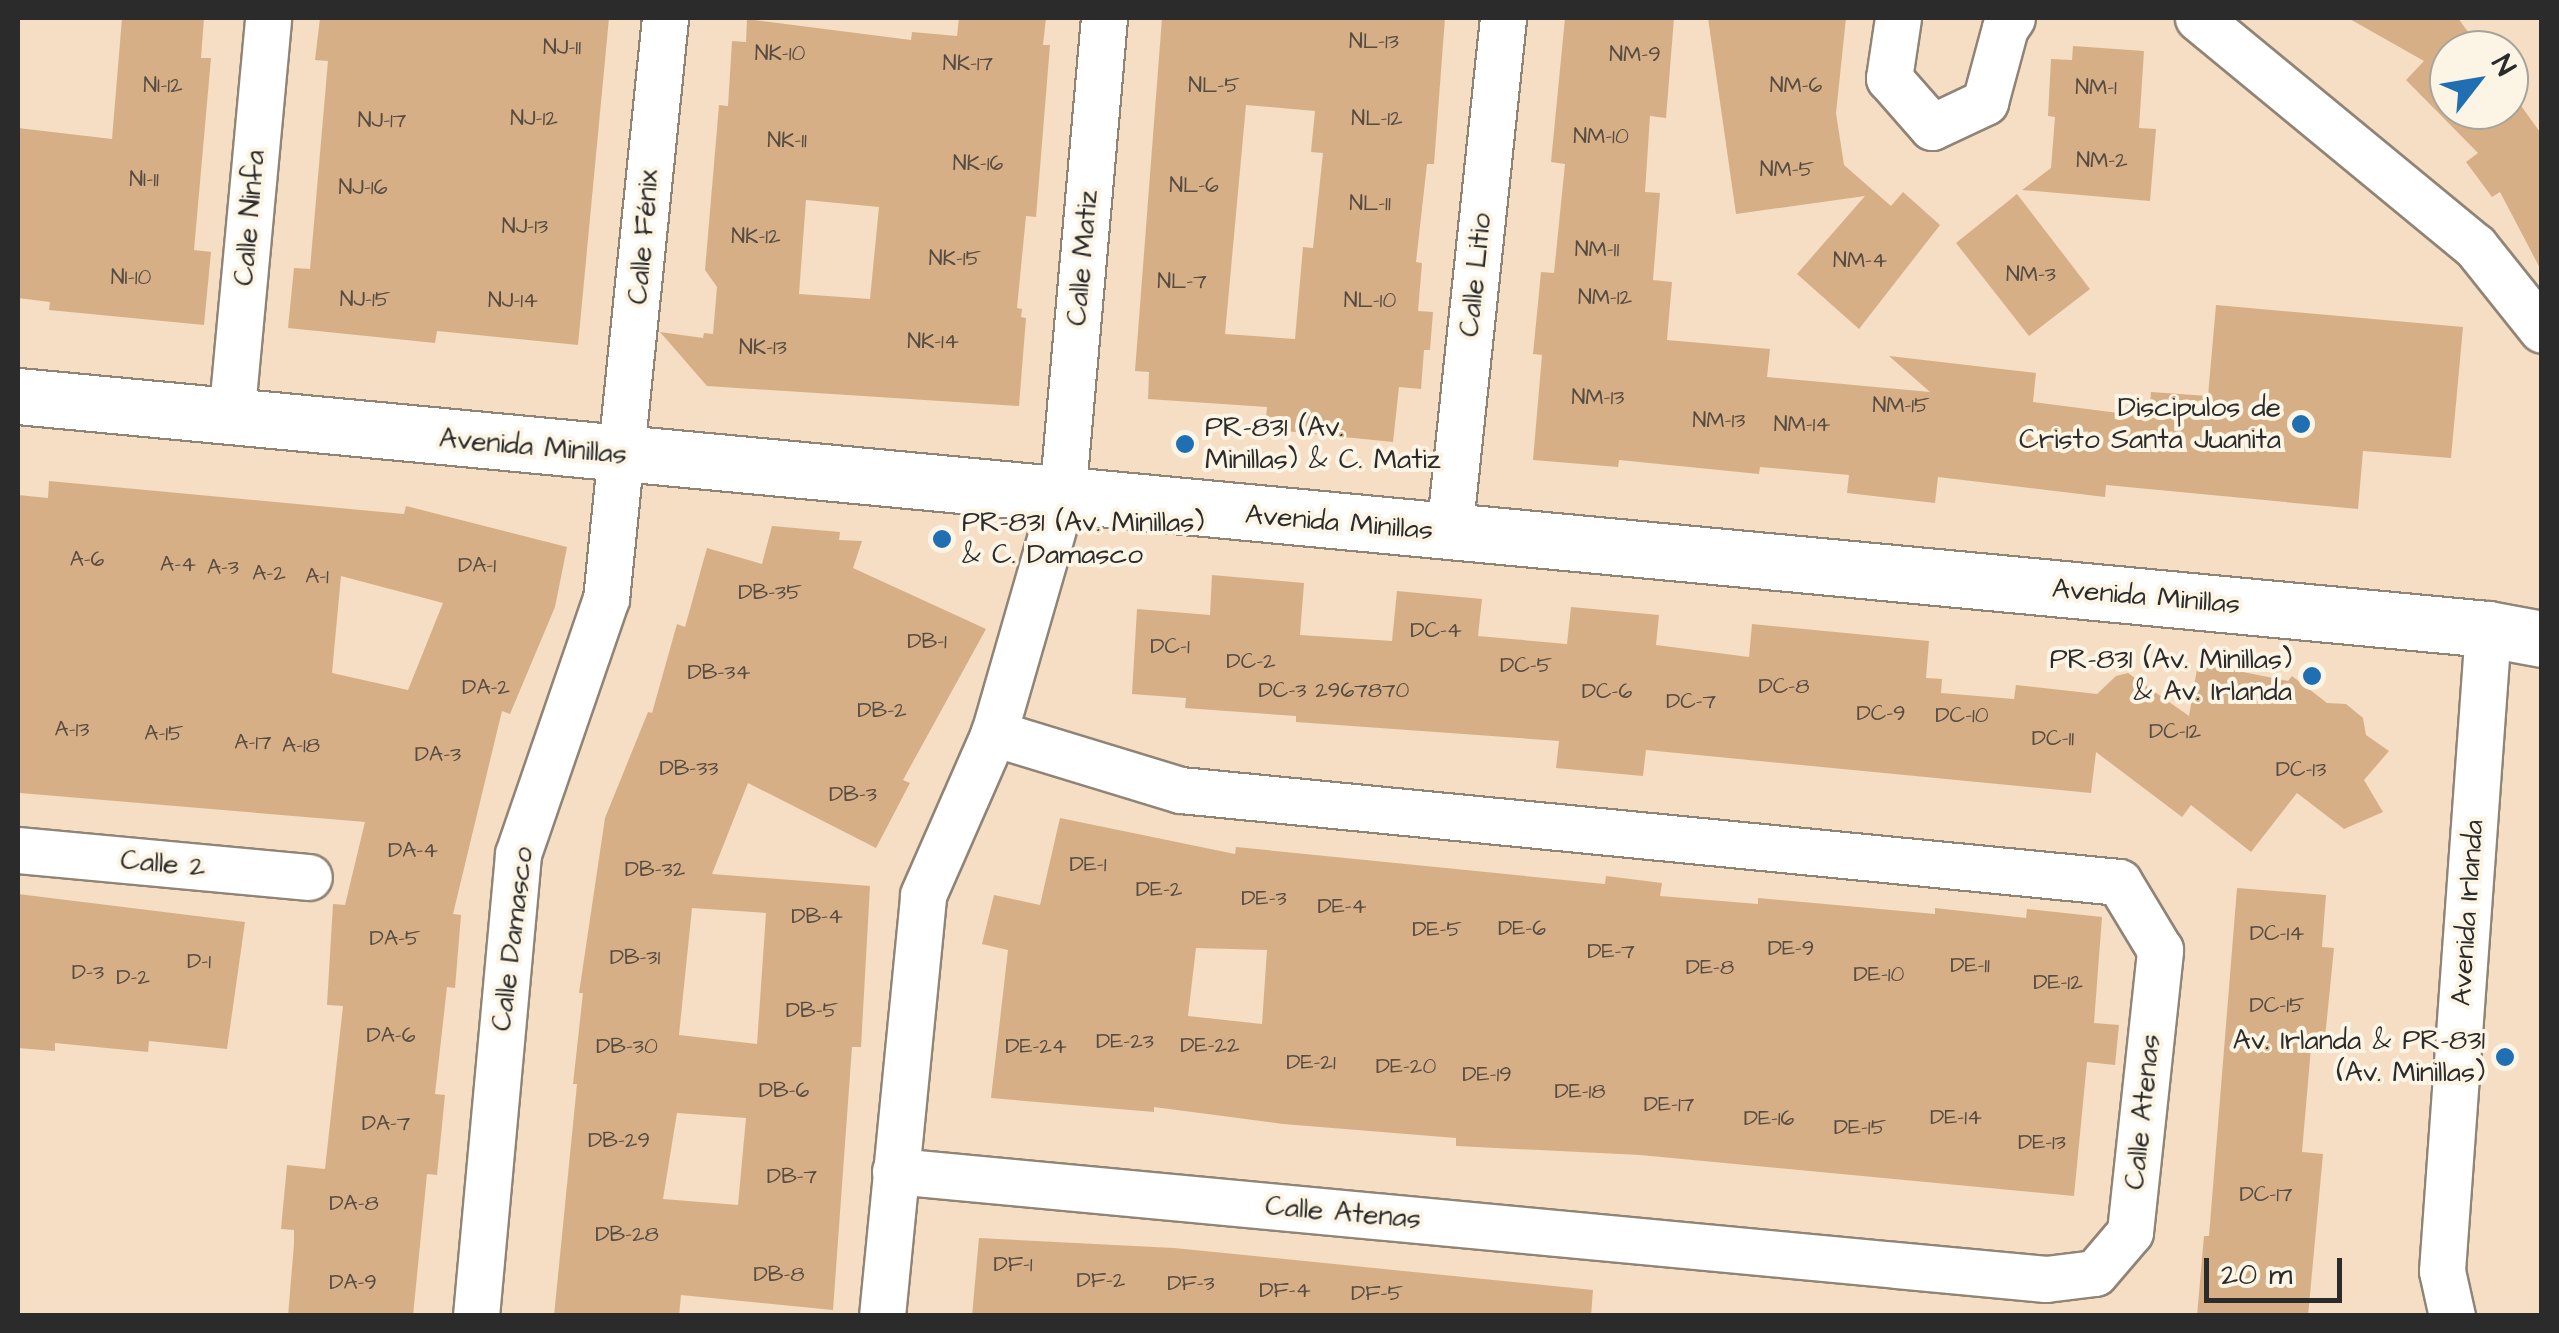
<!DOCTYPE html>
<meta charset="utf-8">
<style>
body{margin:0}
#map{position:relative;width:2559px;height:1333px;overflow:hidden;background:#f5dec3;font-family:"Architects Daughter",sans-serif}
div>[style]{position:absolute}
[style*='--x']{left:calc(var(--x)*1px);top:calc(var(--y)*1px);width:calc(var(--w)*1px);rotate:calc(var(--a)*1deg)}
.building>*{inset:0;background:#d7af87}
.roads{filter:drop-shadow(2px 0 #908477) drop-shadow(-2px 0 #908477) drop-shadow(0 2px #908477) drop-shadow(0 -2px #908477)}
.minor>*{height:45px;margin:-22.5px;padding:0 22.5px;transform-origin:22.5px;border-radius:22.5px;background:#fff}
.tertiary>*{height:55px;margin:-27.5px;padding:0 27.5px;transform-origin:27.5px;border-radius:27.5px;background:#fff}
.dots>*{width:28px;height:28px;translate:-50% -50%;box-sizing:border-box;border:5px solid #fcf5e5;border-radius:50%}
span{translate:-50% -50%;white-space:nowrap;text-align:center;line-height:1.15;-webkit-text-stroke:8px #fcf5e5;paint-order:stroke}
.number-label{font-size:22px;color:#564c42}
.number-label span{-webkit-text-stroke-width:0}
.street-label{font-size:28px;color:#2b2b2b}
.poi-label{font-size:28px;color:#2b2b2b}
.right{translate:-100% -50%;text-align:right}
.left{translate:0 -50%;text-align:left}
.frame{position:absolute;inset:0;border:20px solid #2b2b2b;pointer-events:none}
.north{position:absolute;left:2429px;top:30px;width:100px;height:100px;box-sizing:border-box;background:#fcf5e5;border:2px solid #a8a49b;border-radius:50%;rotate:59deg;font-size:28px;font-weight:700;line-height:40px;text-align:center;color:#2b2b2b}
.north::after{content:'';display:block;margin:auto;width:35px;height:45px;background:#1f6fb2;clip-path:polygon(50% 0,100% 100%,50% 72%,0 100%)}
.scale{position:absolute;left:2204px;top:1258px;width:138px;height:45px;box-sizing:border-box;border:5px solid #2b2b2b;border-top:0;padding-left:12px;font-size:30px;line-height:35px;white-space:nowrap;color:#2b2b2b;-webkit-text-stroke:8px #fcf5e5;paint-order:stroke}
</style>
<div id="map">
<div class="building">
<div style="clip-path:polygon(122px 18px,204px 18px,201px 58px,211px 58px,194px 250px,211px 252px,204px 325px,49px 310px,50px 302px,18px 298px,18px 128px,112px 139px)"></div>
<div style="clip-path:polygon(320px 18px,609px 18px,578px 345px,437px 331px,435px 343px,288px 328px,294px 268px,310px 269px,328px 61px,315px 60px)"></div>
<div style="clip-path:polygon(evenodd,959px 18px,1046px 18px,1043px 45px,1050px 45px,1036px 217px,1026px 216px,1017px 308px,1022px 309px,1021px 317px,1026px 318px,1019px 406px,707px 386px,660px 332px,703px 338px,704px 333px,713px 334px,717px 287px,705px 270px,719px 105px,728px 106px,732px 41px,746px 42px,747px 19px,911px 40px,912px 32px,957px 36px,959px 18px,806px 200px,879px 207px,870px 299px,799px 294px,806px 200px)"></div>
<div style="clip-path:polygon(evenodd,1162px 18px,1445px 18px,1434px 164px,1427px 164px,1416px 262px,1422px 263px,1418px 311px,1433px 312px,1430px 350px,1424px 350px,1421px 389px,1399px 387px,1393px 442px,1265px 429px,1267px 407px,1148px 399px,1149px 372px,1135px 371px,1162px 18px,1246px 105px,1315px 111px,1311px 152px,1323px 153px,1313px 248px,1303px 247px,1295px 339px,1225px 334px,1246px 105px)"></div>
<div style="clip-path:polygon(1565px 18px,1674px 18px,1666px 118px,1650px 116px,1645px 192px,1660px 193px,1653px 280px,1672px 282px,1667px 340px,1770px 349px,1767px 377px,1930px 392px,1889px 356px,2036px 373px,2033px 402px,2149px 417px,2151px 392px,2208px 396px,2216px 305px,2463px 327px,2451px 458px,2363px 451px,2358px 509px,2106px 485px,2105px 497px,1938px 477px,1935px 503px,1847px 493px,1849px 475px,1760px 467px,1759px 474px,1619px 460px,1618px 467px,1533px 460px,1542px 355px,1533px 354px,1541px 272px,1554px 273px,1565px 164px,1551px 162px)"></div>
<div style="clip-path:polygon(1708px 18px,1846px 18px,1836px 113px,1844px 165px,1891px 206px,1903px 192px,1940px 225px,1859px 329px,1797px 274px,1865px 196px,1736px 214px)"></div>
<div style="clip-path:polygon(2348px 18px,2458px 18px,2481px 50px,2449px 50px,2449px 110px,2509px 110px,2509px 89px,2542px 135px,2542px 272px,2500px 192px,2492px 197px,2466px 162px,2478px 153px,2406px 80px,2424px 61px)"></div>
<div style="clip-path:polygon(2073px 46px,2144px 51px,2139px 128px,2156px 129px,2150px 201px,2022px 190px,2051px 168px,2055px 117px,2048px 116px,2051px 59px,2072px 60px)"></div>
<div style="clip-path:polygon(2017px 194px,2090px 289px,2029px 336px,1956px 243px)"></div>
<div style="clip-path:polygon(evenodd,49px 481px,404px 514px,406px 506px,567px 547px,555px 607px,510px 714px,502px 711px,453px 914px,461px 915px,455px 988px,447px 987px,435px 1094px,445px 1095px,437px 1175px,427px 1174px,413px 1316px,288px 1316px,294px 1244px,294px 1230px,281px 1229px,287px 1165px,325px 1169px,343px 1006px,327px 1005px,333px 904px,345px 905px,365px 822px,20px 793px,18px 495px,48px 498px,49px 481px,341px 576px,443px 603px,408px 690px,332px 673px,341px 576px)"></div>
<div style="clip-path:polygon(evenodd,772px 526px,840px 532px,839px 540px,862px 541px,853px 568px,986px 629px,903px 780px,910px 783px,876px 848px,748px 783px,712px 874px,870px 886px,861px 1047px,852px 1047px,833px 1310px,681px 1295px,679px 1316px,554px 1316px,577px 1084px,573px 1084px,583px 993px,579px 993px,605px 818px,648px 712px,652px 713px,677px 624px,685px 627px,707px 548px,762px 564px,772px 526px,692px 908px,766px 913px,757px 1044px,679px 1035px,692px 908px,772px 526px,677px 1113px,746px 1118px,738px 1205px,663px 1199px,677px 1113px)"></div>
<div style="clip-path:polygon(1212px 575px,1304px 583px,1300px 635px,1392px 641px,1397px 591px,1482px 599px,1478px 636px,1567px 644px,1571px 607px,1659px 615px,1656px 645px,1749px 657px,1752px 624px,1929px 641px,1926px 678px,1942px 679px,1941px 693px,2014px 699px,2016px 685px,2097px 694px,2116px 676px,2128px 673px,2189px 716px,2198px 663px,2288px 681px,2292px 676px,2327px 703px,2346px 704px,2363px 718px,2366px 735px,2389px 751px,2364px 780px,2383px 812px,2344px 829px,2297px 793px,2251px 852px,2191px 805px,2182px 817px,2096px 752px,2091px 793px,1646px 750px,1643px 776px,1556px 768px,1559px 741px,1296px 722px,1296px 716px,1185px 708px,1186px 698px,1132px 694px,1137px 609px,1210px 615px)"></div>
<div style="clip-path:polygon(evenodd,1060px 818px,1235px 854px,1236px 847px,1605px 884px,1606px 876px,1662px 883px,1660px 896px,1758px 904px,1758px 898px,1935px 914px,1935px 908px,2026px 918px,2027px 909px,2102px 917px,2094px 1023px,2119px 1025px,2115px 1065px,2087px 1062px,2074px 1196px,1640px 1155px,1456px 1146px,1456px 1138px,1283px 1124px,1154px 1107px,1154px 1112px,991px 1098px,1008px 950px,982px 944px,994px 895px,1040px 905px,1060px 818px,1196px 948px,1267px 950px,1262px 1024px,1188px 1016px,1196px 948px)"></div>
<div style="clip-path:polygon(2237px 888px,2326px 895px,2322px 947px,2334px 948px,2325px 1038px,2312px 1036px,2302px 1152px,2323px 1154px,2308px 1316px,2197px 1316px,2204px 1236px,2209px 1236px)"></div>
<div style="clip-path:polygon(18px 894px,245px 922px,227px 1049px,149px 1041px,148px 1052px,55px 1043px,55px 1051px,18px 1048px)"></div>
<div style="clip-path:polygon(979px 1238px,1174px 1248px,1593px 1290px,1591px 1316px,972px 1316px)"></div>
</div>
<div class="roads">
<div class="minor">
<div style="--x:1898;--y:18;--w:61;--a:98.5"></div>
<div style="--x:1889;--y:78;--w:65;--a:48.7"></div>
<div style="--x:1932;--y:127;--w:59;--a:-25.3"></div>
<div style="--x:1985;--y:102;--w:77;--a:-74.9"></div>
<div style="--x:2005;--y:28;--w:12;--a:-55"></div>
<div style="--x:2198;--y:18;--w:359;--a:39.5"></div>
<div style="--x:2475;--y:246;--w:107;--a:51.4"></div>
<div style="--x:231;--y:419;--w:403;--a:-84.7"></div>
<div style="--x:1449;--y:533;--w:518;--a:-84.01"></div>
<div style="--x:18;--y:850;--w:292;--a:5.3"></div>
<div style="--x:895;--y:1171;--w:1156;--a:5.36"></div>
<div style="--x:2046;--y:1279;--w:49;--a:-7"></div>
<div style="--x:2095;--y:1273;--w:54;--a:-49.5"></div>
<div style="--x:2130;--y:1232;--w:284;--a:-83.9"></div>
<div style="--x:2160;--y:950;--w:79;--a:-121.1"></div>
<div style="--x:2119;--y:882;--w:943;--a:-174.4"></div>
<div style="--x:1180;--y:790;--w:195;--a:-163"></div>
<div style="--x:476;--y:1316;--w:464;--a:-84.8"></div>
<div style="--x:518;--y:854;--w:270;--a:-71"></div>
<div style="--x:606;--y:599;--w:584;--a:-84.2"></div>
<div style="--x:882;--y:1316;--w:423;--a:-84.4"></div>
<div style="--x:923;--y:895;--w:177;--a:-66.3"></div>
<div style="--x:994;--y:733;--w:245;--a:-73.9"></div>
<div style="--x:1062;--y:498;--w:482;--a:-85"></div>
<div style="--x:2452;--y:1316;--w:46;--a:-102.5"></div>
<div style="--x:2442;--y:1271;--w:644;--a:-85.9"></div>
</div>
<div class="tertiary">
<div style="--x:18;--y:396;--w:2481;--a:5.39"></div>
<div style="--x:2488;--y:629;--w:55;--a:10.5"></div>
</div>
</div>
<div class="dots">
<div style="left:2301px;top:424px;background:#1f6fb2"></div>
<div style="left:1185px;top:444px;background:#1f6fb2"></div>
<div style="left:942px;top:539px;background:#1f6fb2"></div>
<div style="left:2312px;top:676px;background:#1f6fb2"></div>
<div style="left:2505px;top:1057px;background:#1f6fb2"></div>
</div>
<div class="number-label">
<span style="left:1374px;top:42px">NL-13</span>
<span style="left:562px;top:48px">NJ-11</span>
<span style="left:780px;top:54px">NK-10</span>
<span style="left:1635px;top:55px">NM-9</span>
<span style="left:968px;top:64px">NK-17</span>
<span style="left:163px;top:86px">NI-12</span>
<span style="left:1214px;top:86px">NL-5</span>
<span style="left:1796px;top:86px">NM-6</span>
<span style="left:2096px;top:88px">NM-1</span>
<span style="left:534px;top:119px">NJ-12</span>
<span style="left:1377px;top:119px">NL-12</span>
<span style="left:382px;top:121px">NJ-17</span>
<span style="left:1601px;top:137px">NM-10</span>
<span style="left:787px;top:141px">NK-11</span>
<span style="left:2102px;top:161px">NM-2</span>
<span style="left:978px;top:164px">NK-16</span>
<span style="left:1787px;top:170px">NM-5</span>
<span style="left:144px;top:180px">NI-11</span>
<span style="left:1194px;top:186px">NL-6</span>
<span style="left:363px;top:188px">NJ-16</span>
<span style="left:1370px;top:204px">NL-11</span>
<span style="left:525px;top:227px">NJ-13</span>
<span style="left:756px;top:237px">NK-12</span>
<span style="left:1597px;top:250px">NM-11</span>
<span style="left:955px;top:259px">NK-15</span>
<span style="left:1860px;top:261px">NM-4</span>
<span style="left:2031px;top:275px">NM-3</span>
<span style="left:131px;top:278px">NI-10</span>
<span style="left:1182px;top:282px">NL-7</span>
<span style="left:1605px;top:298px">NM-12</span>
<span style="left:365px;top:300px">NJ-15</span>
<span style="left:513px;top:301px">NJ-14</span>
<span style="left:1370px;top:301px">NL-10</span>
<span style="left:933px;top:342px">NK-14</span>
<span style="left:763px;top:348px">NK-13</span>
<span style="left:1598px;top:398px">NM-13</span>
<span style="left:1901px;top:406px">NM-15</span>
<span style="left:1719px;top:421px">NM-13</span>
<span style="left:1802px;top:425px">NM-14</span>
<span style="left:87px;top:560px">A-6</span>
<span style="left:178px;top:565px">A-4</span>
<span style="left:477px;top:566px">DA-1</span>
<span style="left:223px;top:568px">A-3</span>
<span style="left:269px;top:574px">A-2</span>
<span style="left:317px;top:577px">A-1</span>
<span style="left:770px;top:593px">DB-35</span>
<span style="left:1436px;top:631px">DC-4</span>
<span style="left:927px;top:642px">DB-1</span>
<span style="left:1170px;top:647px">DC-1</span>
<span style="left:1251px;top:662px">DC-2</span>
<span style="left:1526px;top:666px">DC-5</span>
<span style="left:719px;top:673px">DB-34</span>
<span style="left:1784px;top:687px">DC-8</span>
<span style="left:486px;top:688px">DA-2</span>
<span style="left:1334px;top:691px">DC-3 2967870</span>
<span style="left:1607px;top:692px">DC-6</span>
<span style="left:1691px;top:702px">DC-7</span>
<span style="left:882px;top:711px">DB-2</span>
<span style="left:1881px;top:714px">DC-9</span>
<span style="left:1962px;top:716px">DC-10</span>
<span style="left:72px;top:730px">A-13</span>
<span style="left:2175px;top:732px">DC-12</span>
<span style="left:164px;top:734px">A-15</span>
<span style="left:2053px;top:739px">DC-11</span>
<span style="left:253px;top:743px">A-17</span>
<span style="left:301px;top:746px">A-18</span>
<span style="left:438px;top:755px">DA-3</span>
<span style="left:689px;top:769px">DB-33</span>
<span style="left:2301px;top:770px">DC-13</span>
<span style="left:853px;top:795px">DB-3</span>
<span style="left:413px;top:851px">DA-4</span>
<span style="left:1088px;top:865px">DE-1</span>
<span style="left:655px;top:870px">DB-32</span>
<span style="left:1159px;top:890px">DE-2</span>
<span style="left:1264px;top:899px">DE-3</span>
<span style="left:1342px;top:907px">DE-4</span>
<span style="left:817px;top:917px">DB-4</span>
<span style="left:1522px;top:929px">DE-6</span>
<span style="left:1437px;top:930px">DE-5</span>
<span style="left:2277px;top:934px">DC-14</span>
<span style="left:395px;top:939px">DA-5</span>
<span style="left:1791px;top:949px">DE-9</span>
<span style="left:1611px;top:952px">DE-7</span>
<span style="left:635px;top:958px">DB-31</span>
<span style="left:199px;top:962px">D-1</span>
<span style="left:1970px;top:966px">DE-11</span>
<span style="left:1710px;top:968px">DE-8</span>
<span style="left:88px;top:973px">D-3</span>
<span style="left:1879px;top:975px">DE-10</span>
<span style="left:133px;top:978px">D-2</span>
<span style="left:2058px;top:983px">DE-12</span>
<span style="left:2277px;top:1006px">DC-15</span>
<span style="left:812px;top:1011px">DB-5</span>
<span style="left:391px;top:1036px">DA-6</span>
<span style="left:1125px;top:1042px">DE-23</span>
<span style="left:1210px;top:1046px">DE-22</span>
<span style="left:627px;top:1047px">DB-30</span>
<span style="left:1036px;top:1047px">DE-24</span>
<span style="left:1311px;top:1063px">DE-21</span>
<span style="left:1406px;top:1067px">DE-20</span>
<span style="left:1487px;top:1075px">DE-19</span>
<span style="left:784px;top:1091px">DB-6</span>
<span style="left:1580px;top:1092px">DE-18</span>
<span style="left:1669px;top:1105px">DE-17</span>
<span style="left:1956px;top:1118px">DE-14</span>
<span style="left:1769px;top:1119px">DE-16</span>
<span style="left:386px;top:1124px">DA-7</span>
<span style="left:1860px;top:1128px">DE-15</span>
<span style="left:619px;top:1141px">DB-29</span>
<span style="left:2042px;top:1143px">DE-13</span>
<span style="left:792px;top:1177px">DB-7</span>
<span style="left:2266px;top:1195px">DC-17</span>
<span style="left:354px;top:1204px">DA-8</span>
<span style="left:627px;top:1235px">DB-28</span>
<span style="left:1013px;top:1265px">DF-1</span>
<span style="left:779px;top:1275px">DB-8</span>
<span style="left:1101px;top:1281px">DF-2</span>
<span style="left:353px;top:1283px">DA-9</span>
<span style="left:1191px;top:1284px">DF-3</span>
<span style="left:1285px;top:1291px">DF-4</span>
<span style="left:1377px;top:1294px">DF-5</span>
</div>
<div class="street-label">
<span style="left:250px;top:218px;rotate:-85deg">Calle Ninfa</span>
<span style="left:644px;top:237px;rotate:-85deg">Calle Fénix</span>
<span style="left:1083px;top:258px;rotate:-85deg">Calle Matiz</span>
<span style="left:1476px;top:275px;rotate:-84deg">Calle Litio</span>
<span style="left:533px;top:447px;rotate:5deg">Avenida Minillas</span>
<span style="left:1339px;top:523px;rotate:5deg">Avenida Minillas</span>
<span style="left:2146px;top:597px;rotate:5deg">Avenida Minillas</span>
<span style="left:163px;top:864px;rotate:5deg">Calle 2</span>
<span style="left:2468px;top:913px;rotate:-86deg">Avenida Irlanda</span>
<span style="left:513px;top:939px;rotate:-83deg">Calle Damasco</span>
<span style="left:2143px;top:1112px;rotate:-84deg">Calle Atenas</span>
<span style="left:1343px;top:1213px;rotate:5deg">Calle Atenas</span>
</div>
<div class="poi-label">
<span class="right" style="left:2281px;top:424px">Discipulos de<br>Cristo Santa Juanita</span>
<span class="left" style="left:1205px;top:444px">PR-831 (Av.<br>Minillas) &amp; C. Matiz</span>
<span class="left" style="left:962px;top:539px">PR-831 (Av. Minillas)<br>&amp; C. Damasco</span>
<span class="right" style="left:2292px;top:676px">PR-831 (Av. Minillas)<br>&amp; Av. Irlanda</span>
<span class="right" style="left:2485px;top:1057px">Av. Irlanda &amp; PR-831<br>(Av. Minillas)</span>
</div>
<div class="frame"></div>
<div class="north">N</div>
<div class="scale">20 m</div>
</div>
